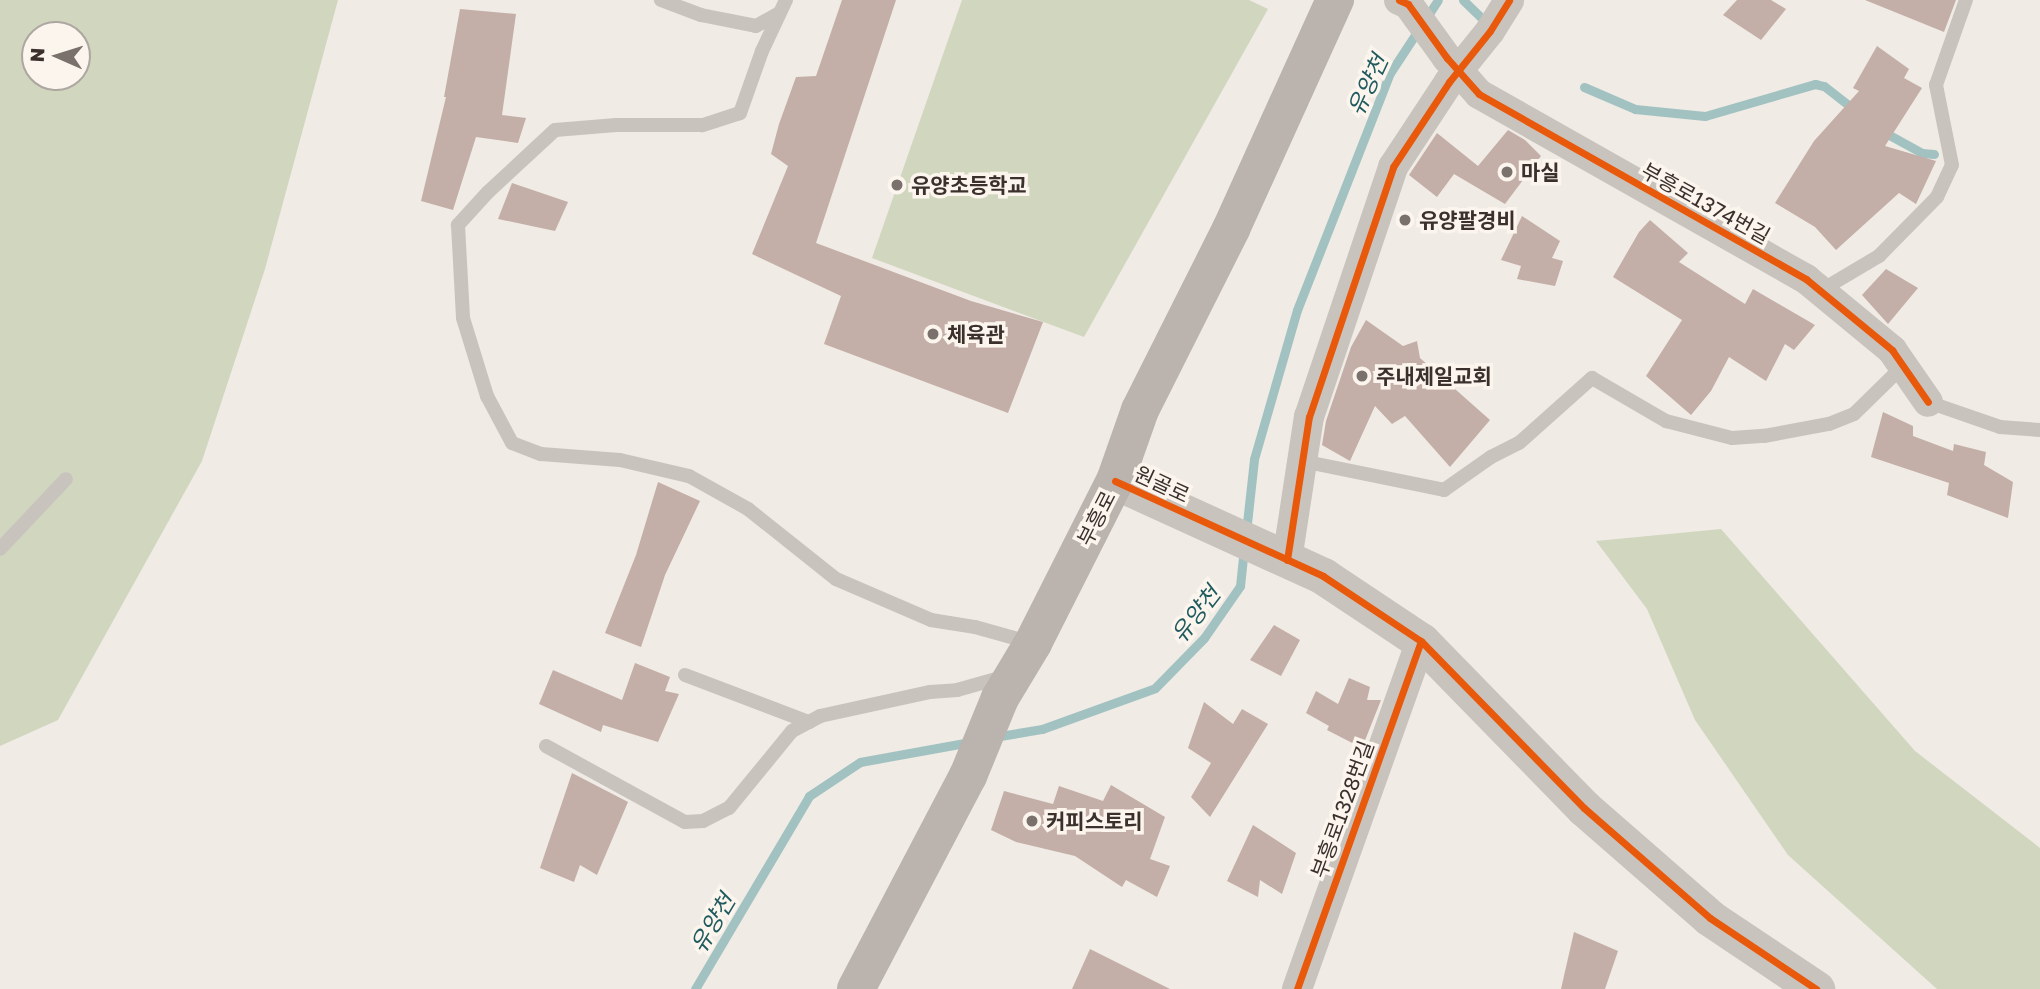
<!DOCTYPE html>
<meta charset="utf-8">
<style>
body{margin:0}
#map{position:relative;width:2040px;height:989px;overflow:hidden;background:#f0ebe5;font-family:"Golos Text","Noto Sans KR",sans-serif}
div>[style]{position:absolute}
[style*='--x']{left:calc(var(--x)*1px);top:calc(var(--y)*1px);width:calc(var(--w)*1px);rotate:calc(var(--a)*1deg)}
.green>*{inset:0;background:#d1d6bf}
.stream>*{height:9px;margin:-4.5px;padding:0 4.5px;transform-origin:4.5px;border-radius:4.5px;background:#a1c2c1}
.building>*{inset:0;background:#c3afa7}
.service>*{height:14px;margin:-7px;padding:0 7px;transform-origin:7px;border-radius:7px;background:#c9c3be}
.minor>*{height:30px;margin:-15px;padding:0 15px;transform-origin:15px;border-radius:15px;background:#c9c3be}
.tertiary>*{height:37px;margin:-18.5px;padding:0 18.5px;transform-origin:18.5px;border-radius:18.5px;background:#c9c3be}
.secondary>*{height:38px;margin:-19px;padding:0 19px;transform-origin:19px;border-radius:19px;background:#bab3ae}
.cycleway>*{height:7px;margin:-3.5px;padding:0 3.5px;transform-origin:3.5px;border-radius:3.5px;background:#e8590c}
.dots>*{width:19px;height:19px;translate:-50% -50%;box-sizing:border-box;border:4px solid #fbf5ee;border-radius:50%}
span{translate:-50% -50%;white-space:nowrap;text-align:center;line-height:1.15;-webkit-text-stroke:7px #fbf5ee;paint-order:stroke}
.poi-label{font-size:21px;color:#3b302b;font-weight:700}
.left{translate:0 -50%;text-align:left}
.street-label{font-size:21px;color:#3b302b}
.water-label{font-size:23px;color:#1f5a5e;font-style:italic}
.north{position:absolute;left:21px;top:21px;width:70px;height:70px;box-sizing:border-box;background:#fbf5ee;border:2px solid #aea6a0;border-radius:50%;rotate:273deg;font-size:19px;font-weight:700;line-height:28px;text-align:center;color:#3b302b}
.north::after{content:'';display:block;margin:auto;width:24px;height:32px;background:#7a716c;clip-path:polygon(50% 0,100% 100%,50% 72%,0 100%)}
</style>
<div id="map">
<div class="green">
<div style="clip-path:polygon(evenodd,0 0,338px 0,265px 269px,202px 461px,58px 720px,0 746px,0 0,35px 35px,77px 35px,77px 77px,35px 77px,35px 35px)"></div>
<div style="clip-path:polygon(962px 0,1249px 0,1268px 9px,1084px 337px,872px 258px)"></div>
<div style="clip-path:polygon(1721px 529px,1915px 751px,2040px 848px,2040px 989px,1937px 989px,1788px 855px,1695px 720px,1647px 609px,1596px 541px)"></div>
</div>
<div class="stream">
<div style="--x:1463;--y:0;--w:28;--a:44"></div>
<div style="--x:1584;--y:87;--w:56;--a:23.3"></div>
<div style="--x:1635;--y:109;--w:70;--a:5.7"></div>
<div style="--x:1705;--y:116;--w:115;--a:-16.2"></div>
<div style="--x:1815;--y:84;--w:9;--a:13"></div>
<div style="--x:1824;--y:86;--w:39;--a:38"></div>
<div style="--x:1882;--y:131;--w:46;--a:28.8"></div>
<div style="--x:1922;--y:153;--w:12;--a:5"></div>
<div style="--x:1246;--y:532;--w:73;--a:-83.7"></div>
<div style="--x:1254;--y:459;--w:155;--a:-73.9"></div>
<div style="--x:1297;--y:310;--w:255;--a:-68.6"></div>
<div style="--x:1390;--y:73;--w:87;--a:-56.7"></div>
<div style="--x:994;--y:737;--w:49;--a:-9.5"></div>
<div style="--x:1042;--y:729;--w:120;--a:-19.9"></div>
<div style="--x:1155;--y:688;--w:70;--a:-45.6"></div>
<div style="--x:1204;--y:638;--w:63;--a:-55.3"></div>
<div style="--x:1240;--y:586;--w:37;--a:-84"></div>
<div style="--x:695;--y:989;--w:224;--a:-59.4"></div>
<div style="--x:809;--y:796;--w:61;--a:-33.7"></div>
<div style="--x:860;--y:762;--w:112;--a:-10.3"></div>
</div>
<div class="building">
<div style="clip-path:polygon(842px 0,896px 0,816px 243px,971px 301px,1043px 322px,1008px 413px,824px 344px,841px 296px,752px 254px,788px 166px,771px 154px,779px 124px,796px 77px,816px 76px)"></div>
<div style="clip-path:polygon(1737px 0,1771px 0,1786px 9px,1761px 40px,1723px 15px)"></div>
<div style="clip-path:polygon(1865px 0,1956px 0,1944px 32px)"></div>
<div style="clip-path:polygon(460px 9px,516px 14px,502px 115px,526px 118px,518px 143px,476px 137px,453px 210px,421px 201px,446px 97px,444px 97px)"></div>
<div style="clip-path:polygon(1877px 46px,1909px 69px,1904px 78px,1922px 88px,1885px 146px,1936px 161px,1916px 204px,1899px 193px,1836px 250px,1815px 227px,1775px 203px,1814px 141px,1859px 91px,1853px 88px)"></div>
<div style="clip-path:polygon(1508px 130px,1525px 140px,1541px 156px,1505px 204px,1454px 174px,1437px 197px,1409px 175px,1437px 133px,1478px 166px)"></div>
<div style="clip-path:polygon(512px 183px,568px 202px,555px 231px,498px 219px)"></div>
<div style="clip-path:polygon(1522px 216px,1560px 241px,1552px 258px,1563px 261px,1555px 286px,1517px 279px,1521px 266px,1501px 260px)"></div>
<div style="clip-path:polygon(1650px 220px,1688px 253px,1679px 262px,1745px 304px,1753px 289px,1815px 325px,1794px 350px,1785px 344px,1766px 381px,1729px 357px,1711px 391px,1691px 415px,1646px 376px,1682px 320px,1613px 277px,1639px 232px)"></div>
<div style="clip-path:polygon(1886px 269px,1918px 288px,1888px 324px,1862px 295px)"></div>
<div style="clip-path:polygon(1366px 320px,1403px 346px,1417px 341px,1420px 358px,1490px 420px,1450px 467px,1405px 416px,1392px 424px,1375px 406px,1350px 461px,1322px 445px,1326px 421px,1351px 347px)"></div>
<div style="clip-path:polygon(1883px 412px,1913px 426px,1913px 436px,1953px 451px,1954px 444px,1986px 452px,1984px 465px,2013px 482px,2008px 518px,1947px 495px,1949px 483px,1871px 457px)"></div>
<div style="clip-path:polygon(658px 482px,700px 501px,665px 575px,641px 647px,605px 633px,636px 555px)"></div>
<div style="clip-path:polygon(1274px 625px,1300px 640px,1281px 676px,1250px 660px)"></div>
<div style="clip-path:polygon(635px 663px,670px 677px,665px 691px,679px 694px,658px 742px,603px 725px,601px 732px,539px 704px,553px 670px,622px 700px)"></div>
<div style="clip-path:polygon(1349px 678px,1370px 687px,1367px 700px,1381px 700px,1362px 748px,1327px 730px,1329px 726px,1306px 713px,1316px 691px,1338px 704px)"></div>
<div style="clip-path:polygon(1204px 702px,1233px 724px,1242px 709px,1268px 724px,1210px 817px,1191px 797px,1211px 763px,1188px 748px)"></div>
<div style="clip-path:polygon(572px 773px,628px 802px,597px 875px,580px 865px,574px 882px,540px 868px)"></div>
<div style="clip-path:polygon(1111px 785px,1165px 817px,1150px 859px,1170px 866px,1157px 897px,1126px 880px,1122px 887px,1075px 856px,1016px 842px,991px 830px,1004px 791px,1053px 804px,1059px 786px,1103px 801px)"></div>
<div style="clip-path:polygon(1253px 825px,1296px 853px,1282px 894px,1260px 880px,1258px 897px,1227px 881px)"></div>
<div style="clip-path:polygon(1574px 932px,1618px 951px,1605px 989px,1561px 989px)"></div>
<div style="clip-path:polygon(1090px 949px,1170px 989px,1072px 989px)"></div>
</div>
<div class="service">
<div style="--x:661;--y:0;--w:43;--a:20.6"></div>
<div style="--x:701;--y:15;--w:56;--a:11.3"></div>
<div style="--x:756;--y:26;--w:25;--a:-29"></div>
<div style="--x:786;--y:0;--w:56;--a:115.2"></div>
<div style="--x:762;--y:51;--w:66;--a:109.5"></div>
<div style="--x:740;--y:113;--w:40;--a:162"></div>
<div style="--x:702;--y:125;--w:86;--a:180"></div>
<div style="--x:616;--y:125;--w:61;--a:175.3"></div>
<div style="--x:555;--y:130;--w:91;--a:137.2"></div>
<div style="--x:488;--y:192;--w:45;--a:132.3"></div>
<div style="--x:458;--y:225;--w:93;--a:86.9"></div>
<div style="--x:463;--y:318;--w:82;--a:72.9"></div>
<div style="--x:487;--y:396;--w:53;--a:62"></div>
<div style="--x:512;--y:443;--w:31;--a:21"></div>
<div style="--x:541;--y:454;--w:79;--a:4.3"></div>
<div style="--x:620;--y:460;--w:71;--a:13.1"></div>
<div style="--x:689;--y:476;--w:68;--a:29.2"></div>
<div style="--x:748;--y:509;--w:112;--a:38.5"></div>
<div style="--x:836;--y:579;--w:103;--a:23.3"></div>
<div style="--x:931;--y:620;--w:45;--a:9"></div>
<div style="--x:975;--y:627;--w:59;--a:15.7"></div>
<div style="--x:1820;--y:291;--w:69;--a:-30.7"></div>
<div style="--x:1879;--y:256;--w:83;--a:-45.5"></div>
<div style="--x:1937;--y:197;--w:35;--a:-65"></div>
<div style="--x:1952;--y:165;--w:82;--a:-101.3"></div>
<div style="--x:1936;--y:85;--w:90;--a:-70.6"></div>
<div style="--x:1928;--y:402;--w:76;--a:19.1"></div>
<div style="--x:2000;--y:427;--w:40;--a:4.3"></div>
<div style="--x:1302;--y:461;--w:145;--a:11.5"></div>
<div style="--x:1444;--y:490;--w:57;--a:-35.1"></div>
<div style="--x:1491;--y:457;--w:31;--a:-27"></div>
<div style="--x:1519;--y:443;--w:98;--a:-41.7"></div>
<div style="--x:1592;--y:378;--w:86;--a:30.2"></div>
<div style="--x:1666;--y:421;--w:68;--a:14.4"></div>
<div style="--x:1732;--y:438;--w:32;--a:-4"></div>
<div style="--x:1764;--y:436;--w:66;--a:-10.5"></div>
<div style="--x:1829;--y:424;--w:27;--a:-22"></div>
<div style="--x:1854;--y:414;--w:69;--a:-44.4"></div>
<div style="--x:0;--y:549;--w:96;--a:-46.7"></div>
<div style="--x:685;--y:675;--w:133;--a:20.8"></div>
<div style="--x:546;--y:746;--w:158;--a:28.7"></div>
<div style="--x:685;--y:822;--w:18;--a:-3"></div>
<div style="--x:703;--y:821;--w:29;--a:-27"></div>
<div style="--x:729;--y:808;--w:99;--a:-50.7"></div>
<div style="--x:792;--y:731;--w:32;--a:-28"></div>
<div style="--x:820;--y:716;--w:113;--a:-12.3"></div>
<div style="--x:930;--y:692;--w:27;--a:-4"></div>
<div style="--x:957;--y:690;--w:48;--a:-15.8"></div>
</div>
<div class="minor">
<div style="--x:1399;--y:0;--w:10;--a:24"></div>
<div style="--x:1408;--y:4;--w:67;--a:54.2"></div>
<div style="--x:1447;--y:58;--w:48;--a:48.4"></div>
<div style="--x:1479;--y:94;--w:376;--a:29.5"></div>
<div style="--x:1806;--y:279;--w:112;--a:39.5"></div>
<div style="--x:1892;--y:350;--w:63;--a:55.3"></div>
<div style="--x:1287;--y:560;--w:145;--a:-81.3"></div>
<div style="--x:1309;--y:417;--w:264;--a:-71.4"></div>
<div style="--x:1393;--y:167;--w:102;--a:-56.6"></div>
<div style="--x:1449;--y:82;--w:65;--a:-51.2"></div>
<div style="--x:1490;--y:31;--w:36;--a:-58"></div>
<div style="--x:1297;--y:989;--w:369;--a:-70.4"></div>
</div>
<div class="tertiary">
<div style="--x:1115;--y:481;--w:229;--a:24.5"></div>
<div style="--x:1323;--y:576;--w:118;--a:33.6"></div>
<div style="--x:1421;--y:641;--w:233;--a:45.7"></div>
<div style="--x:1584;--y:808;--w:167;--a:41.1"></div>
<div style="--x:1710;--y:918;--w:128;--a:33.8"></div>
</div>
<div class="secondary">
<div style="--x:856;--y:989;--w:241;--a:-62.3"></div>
<div style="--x:968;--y:776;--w:84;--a:-67.7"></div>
<div style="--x:1000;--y:698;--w:64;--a:-59"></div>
<div style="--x:1033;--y:643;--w:182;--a:-63.2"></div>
<div style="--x:1115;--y:481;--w:75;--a:-70.6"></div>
<div style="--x:1140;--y:410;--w:203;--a:-63.3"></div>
<div style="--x:1231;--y:229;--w:252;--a:-65.6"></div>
</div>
<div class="cycleway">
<div style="--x:1399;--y:0;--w:10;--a:24"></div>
<div style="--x:1408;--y:4;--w:67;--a:54.2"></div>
<div style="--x:1447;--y:58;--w:48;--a:48.4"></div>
<div style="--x:1479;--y:94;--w:376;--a:29.5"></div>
<div style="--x:1806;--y:279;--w:112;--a:39.5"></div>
<div style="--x:1892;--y:350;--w:63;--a:55.3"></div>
<div style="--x:1115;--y:481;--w:229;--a:24.5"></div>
<div style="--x:1323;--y:576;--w:118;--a:33.6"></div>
<div style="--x:1421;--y:641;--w:233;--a:45.7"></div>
<div style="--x:1584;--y:808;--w:167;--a:41.1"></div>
<div style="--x:1710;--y:918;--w:128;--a:33.8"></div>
<div style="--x:1287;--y:560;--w:145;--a:-81.3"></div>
<div style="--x:1309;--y:417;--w:264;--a:-71.4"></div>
<div style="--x:1393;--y:167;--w:102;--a:-56.6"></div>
<div style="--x:1449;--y:82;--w:65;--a:-51.2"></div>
<div style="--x:1490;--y:31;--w:36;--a:-58"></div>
<div style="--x:1297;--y:989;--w:369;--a:-70.4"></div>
</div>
<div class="dots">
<div style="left:1507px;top:172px;background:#7a716c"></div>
<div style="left:897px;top:185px;background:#7a716c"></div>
<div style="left:1405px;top:220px;background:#7a716c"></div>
<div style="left:933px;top:334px;background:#7a716c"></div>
<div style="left:1362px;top:376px;background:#7a716c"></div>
<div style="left:1032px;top:821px;background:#7a716c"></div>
</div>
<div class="poi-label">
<span class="left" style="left:1521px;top:172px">마실</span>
<span class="left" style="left:911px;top:185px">유양초등학교</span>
<span class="left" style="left:1419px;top:220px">유양팔경비</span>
<span class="left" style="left:947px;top:334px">체육관</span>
<span class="left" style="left:1376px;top:376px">주내제일교회</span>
<span class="left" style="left:1046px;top:821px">커피스토리</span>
</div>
<div class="street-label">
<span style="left:1706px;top:203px;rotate:29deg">부흥로1374번길</span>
<span style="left:1162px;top:484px;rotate:25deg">원골로</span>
<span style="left:1096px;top:518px;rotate:-63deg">부흥로</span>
<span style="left:1342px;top:809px;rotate:-70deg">부흥로1328번길</span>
</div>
<div class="water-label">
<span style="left:1367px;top:85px;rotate:-65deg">유양천</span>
<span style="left:1195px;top:614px;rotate:-52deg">유양천</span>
<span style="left:712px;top:923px;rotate:-59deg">유양천</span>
</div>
<div class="north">N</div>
</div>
